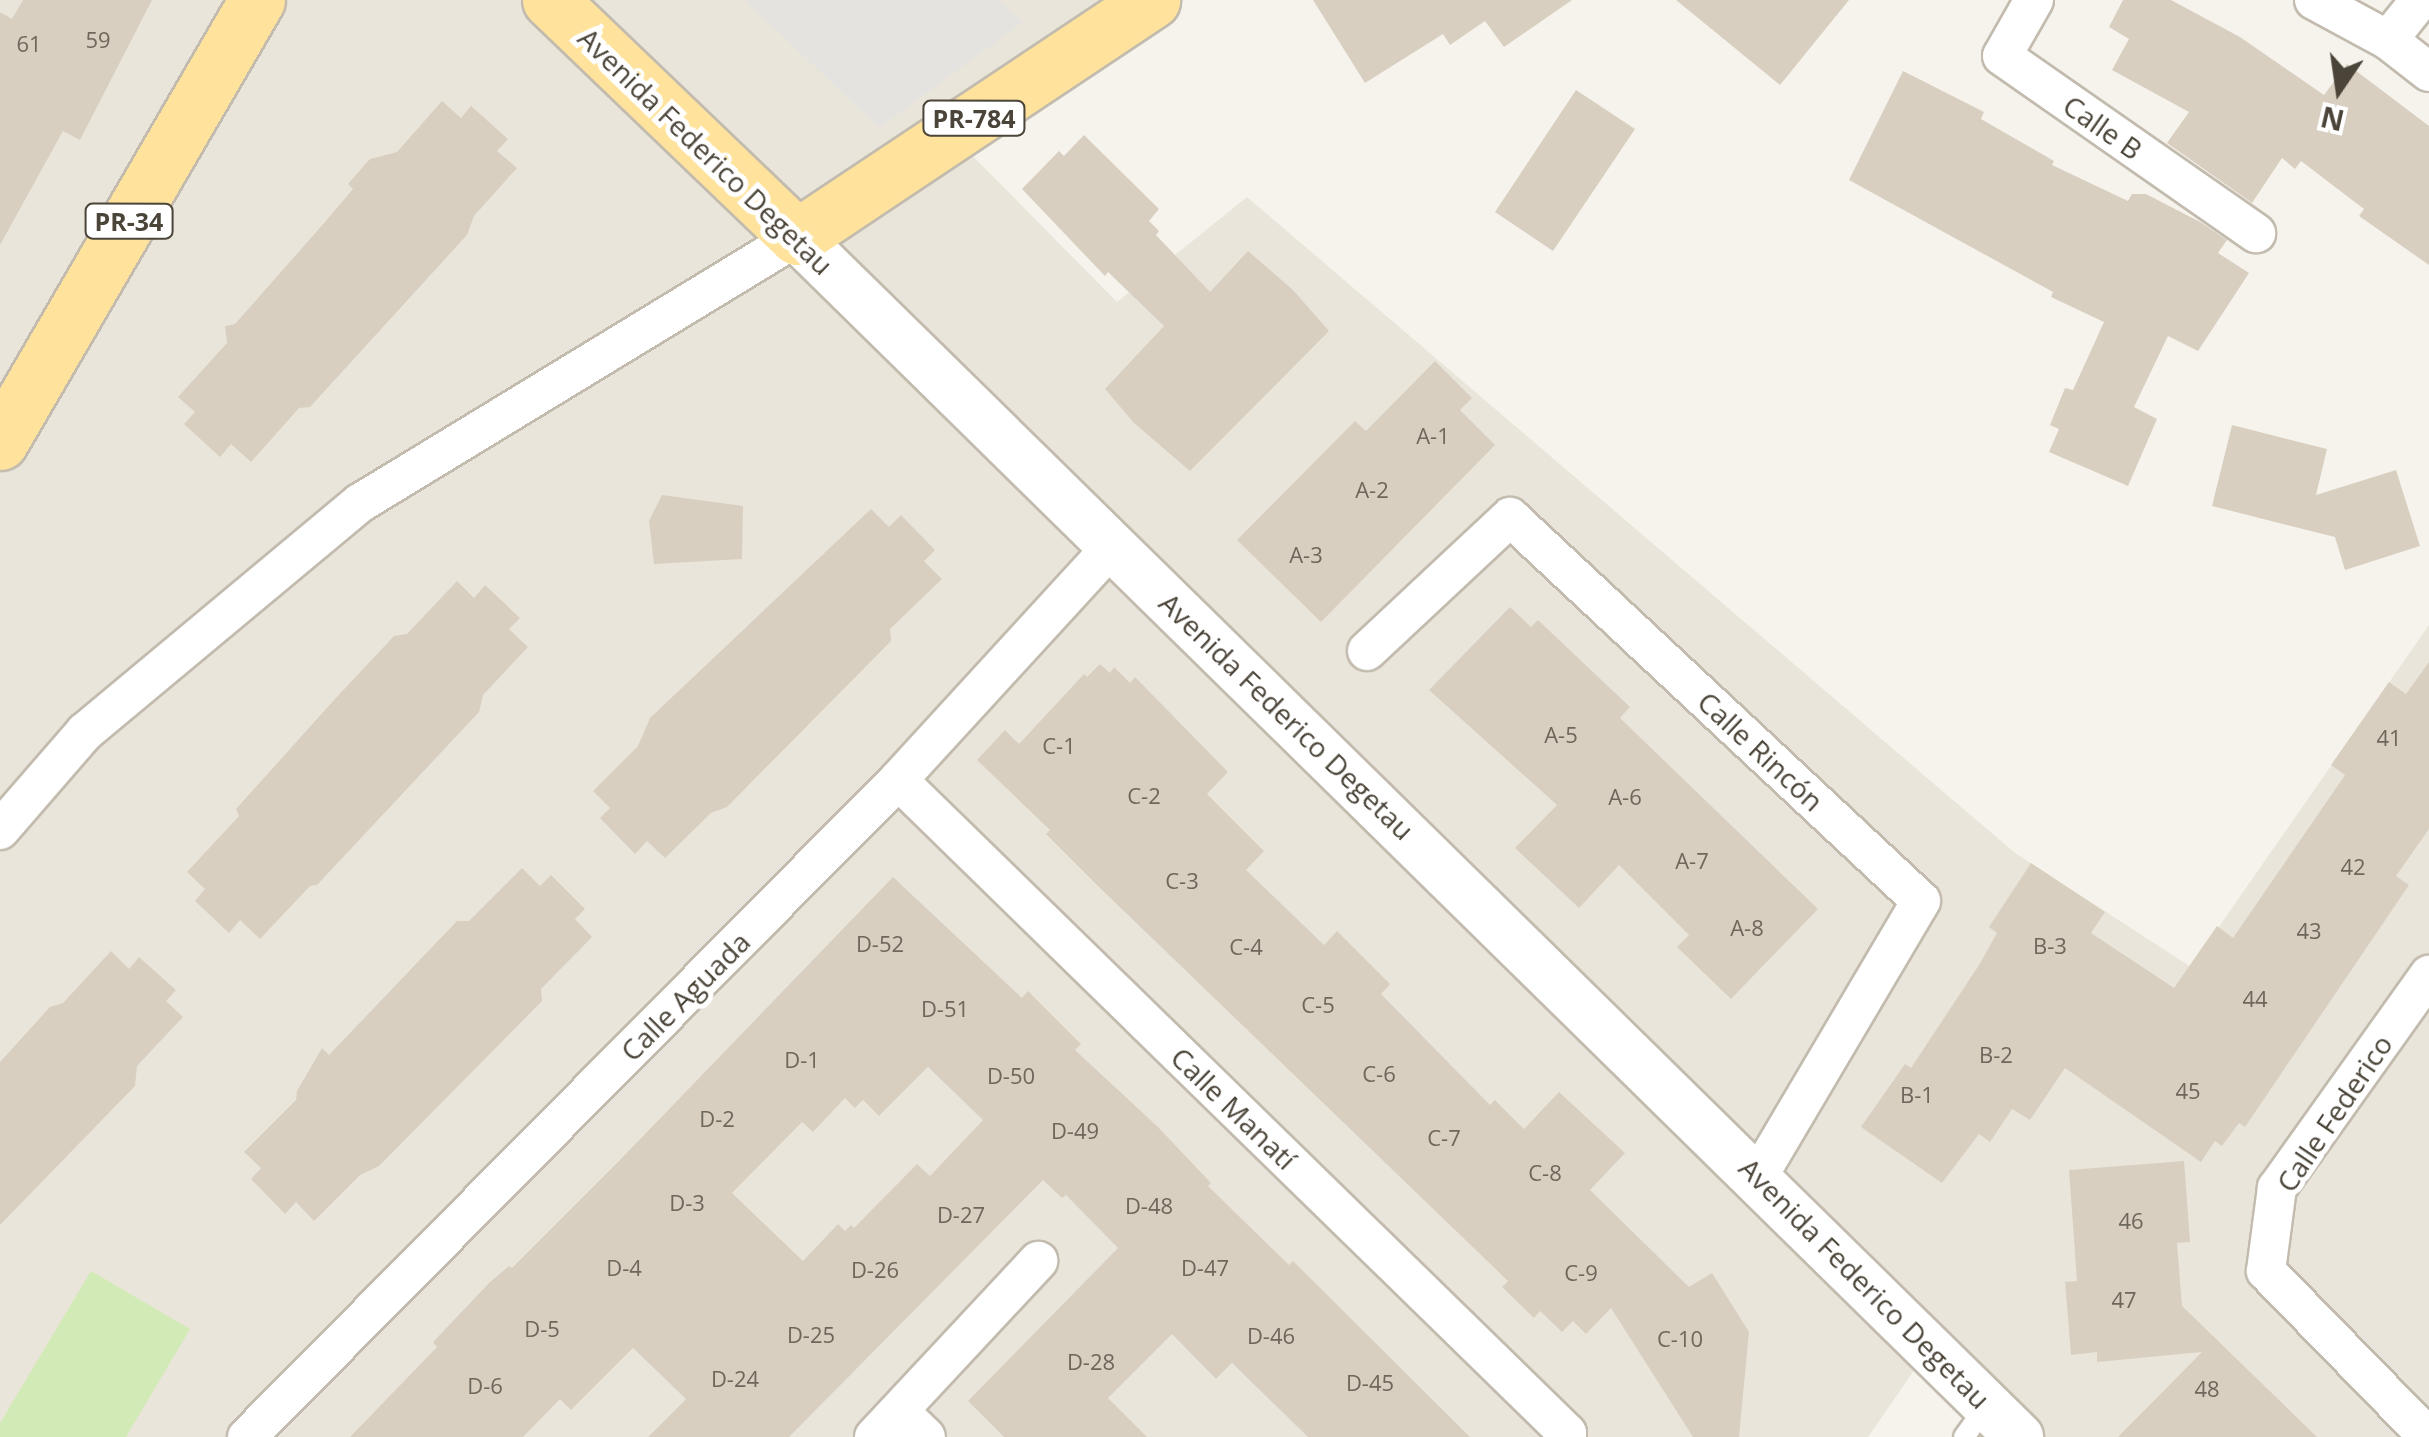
<!DOCTYPE html>
<meta charset="utf-8">
<style>
body{margin:0}
#map{position:relative;width:2429px;height:1437px;overflow:hidden;background:#f6f3ec;font-family:"Open Sans",sans-serif}
div>[style]{position:absolute}
[style*='--x']{left:calc(var(--x)*1px);top:calc(var(--y)*1px);width:calc(var(--w)*1px);rotate:calc(var(--a)*1deg)}
.residential>*{inset:0;background:#eae5da}
.green>*{inset:0;background:#d2eab5}
.parking>*{inset:0;background:#e5e3e0}
.building>*{inset:0;background:#d8cfc1}
.roads{filter:drop-shadow(2px 0 #c2bbae) drop-shadow(-2px 0 #c2bbae) drop-shadow(0 2px #c2bbae) drop-shadow(0 -2px #c2bbae)}
.service>*{height:20px;margin:-10px;padding:0 10px;transform-origin:10px;border-radius:10px;background:#fff}
.minor>*{height:38px;margin:-19px;padding:0 19px;transform-origin:19px;border-radius:19px;background:#fff}
.tertiary>*{height:48px;margin:-24px;padding:0 24px;transform-origin:24px;border-radius:24px;background:#fff}
.primary>*{height:55px;margin:-27.5px;padding:0 27.5px;transform-origin:27.5px;border-radius:27.5px;background:#ffe39c}
span{translate:-50% -50%;white-space:nowrap;text-align:center;line-height:1.15;-webkit-text-stroke:10px #fff;paint-order:stroke}
.number-label{font-size:22px;color:#6e675b}
.number-label span{-webkit-text-stroke-width:0}
.shield-label span{padding:2px 8px;background:#fff;border:2px solid;border-radius:8px;-webkit-text-stroke-width:0}
.shield-label{font-size:25px;color:#4b4439;font-weight:700}
.street-label{font-size:28px;color:#4b4439}
.north{position:absolute;left:2289px;top:40px;width:100px;height:100px;-webkit-text-stroke:8px #fff;paint-order:stroke;rotate:193deg;font-size:28px;font-weight:700;line-height:40px;text-align:center;color:#4b4439}
.north::after{content:'';display:block;margin:auto;width:35px;height:45px;background:#4b4439;clip-path:polygon(50% 0,100% 100%,50% 72%,0 100%)}
</style>
<div id="map">
<div class="residential">
<div style="clip-path:polygon(0 0,1159px 0,952px 135px,1117px 302px,1247px 197px,2015px 853px,2191px 967px,2429px 625px,2429px 1437px,2006px 1437px,1924px 1356px,1868px 1437px,0 1437px)"></div>
</div>
<div class="green">
<div style="clip-path:polygon(91px 1271px,190px 1329px,126px 1437px,0 1437px,0 1423px)"></div>
</div>
<div class="parking">
<div style="clip-path:polygon(745px 0,999px 0,1023px 22px,879px 128px)"></div>
</div>
<div class="building">
<div style="clip-path:polygon(23px 0,152px 0,80px 140px,63px 131px,0 245px,0 12px,12px 19px)"></div>
<div style="clip-path:polygon(1313px 0,1572px 0,1504px 47px,1485px 21px,1450px 45px,1443px 34px,1365px 83px)"></div>
<div style="clip-path:polygon(1676px 0,1849px 0,1780px 85px)"></div>
<div style="clip-path:polygon(2123px 0,2171px 0,2240px 37px,2324px 95px,2347px 64px,2429px 126px,2429px 265px,2359px 216px,2364px 209px,2301px 161px,2295px 169px,2282px 158px,2252px 203px,2167px 143px,2189px 112px,2112px 70px,2129px 39px,2109px 27px)"></div>
<div style="clip-path:polygon(1903px 71px,1984px 112px,1981px 119px,2054px 161px,2052px 165px,2128px 201px,2132px 194px,2146px 194px,2202px 223px,2227px 240px,2218px 253px,2249px 273px,2198px 351px,2168px 336px,2134px 407px,2157px 419px,2128px 486px,2049px 452px,2059px 429px,2050px 425px,2065px 388px,2073px 390px,2104px 322px,2051px 297px,2053px 292px,1849px 180px)"></div>
<div style="clip-path:polygon(1576px 90px,1635px 129px,1553px 251px,1495px 212px)"></div>
<div style="clip-path:polygon(442px 101px,461px 118px,471px 106px,508px 139px,497px 151px,517px 168px,474px 216px,467px 235px,310px 407px,299px 408px,251px 462px,231px 444px,220px 457px,184px 424px,195px 412px,178px 397px,227px 343px,225px 326px,235px 324px,325px 222px,353px 189px,348px 184px,370px 159px,397px 152px)"></div>
<div style="clip-path:polygon(1084px 135px,1159px 209px,1149px 221px,1159px 231px,1156px 235px,1210px 292px,1248px 251px,1293px 290px,1329px 331px,1190px 471px,1134px 423px,1105px 389px,1164px 326px,1108px 272px,1105px 276px,1022px 189px,1059px 151px,1064px 156px)"></div>
<div style="clip-path:polygon(1435px 361px,1472px 398px,1460px 410px,1495px 445px,1321px 622px,1237px 540px,1355px 421px,1366px 431px)"></div>
<div style="clip-path:polygon(2232px 425px,2327px 449px,2316px 495px,2396px 470px,2420px 546px,2345px 570px,2335px 537px,2212px 506px)"></div>
<div style="clip-path:polygon(662px 495px,743px 506px,742px 559px,654px 564px,649px 521px)"></div>
<div style="clip-path:polygon(871px 509px,889px 527px,901px 515px,935px 550px,924px 561px,942px 579px,890px 629px,891px 641px,727px 807px,711px 813px,665px 858px,647px 841px,635px 854px,600px 818px,610px 808px,593px 791px,638px 746px,650px 718px)"></div>
<div style="clip-path:polygon(457px 581px,474px 598px,485px 585px,520px 618px,509px 629px,528px 647px,483px 695px,479px 712px,317px 885px,310px 886px,260px 939px,240px 920px,229px 933px,195px 901px,205px 889px,187px 872px,239px 816px,236px 809px,334px 700px,394px 636px,407px 634px)"></div>
<div style="clip-path:polygon(1510px 607px,1531px 627px,1538px 620px,1630px 707px,1620px 718px,1818px 909px,1731px 999px,1677px 947px,1689px 935px,1619px 865px,1579px 908px,1515px 848px,1557px 805px,1429px 690px)"></div>
<div style="clip-path:polygon(2429px 662px,2429px 829px,2396px 876px,2409px 885px,2245px 1127px,2239px 1123px,2222px 1146px,2215px 1141px,2201px 1162px,2065px 1068px,2030px 1120px,2012px 1109px,1990px 1142px,1979px 1134px,1942px 1183px,1861px 1127px,1905px 1064px,1911px 1068px,1979px 965px,1997px 933px,1989px 927px,2031px 863px,2105px 912px,2091px 933px,2174px 988px,2217px 926px,2233px 938px,2345px 775px,2331px 765px,2389px 682px,2406px 694px)"></div>
<div style="clip-path:polygon(1100px 664px,1110px 673px,1114px 667px,1130px 683px,1135px 677px,1228px 772px,1207px 794px,1264px 851px,1246px 870px,1324px 945px,1337px 931px,1390px 984px,1381px 994px,1490px 1105px,1495px 1100px,1524px 1129px,1559px 1092px,1625px 1153px,1590px 1190px,1689px 1287px,1712px 1273px,1749px 1332px,1739px 1437px,1693px 1437px,1611px 1308px,1586px 1334px,1573px 1321px,1562px 1332px,1540px 1311px,1534px 1318px,1502px 1287px,1508px 1281px,1100px 888px,1046px 834px,1050px 830px,977px 760px,1005px 730px,1019px 744px,1084px 674px,1087px 677px)"></div>
<div style="clip-path:polygon(522px 868px,540px 886px,551px 875px,585px 909px,575px 919px,592px 937px,541px 989px,542px 1001px,379px 1166px,360px 1175px,314px 1221px,296px 1202px,285px 1214px,251px 1179px,261px 1168px,244px 1152px,296px 1100px,297px 1091px,322px 1048px,329px 1055px,457px 921px,469px 921px)"></div>
<div style="clip-path:polygon(evenodd,893px 877px,1022px 998px,1028px 991px,1081px 1044px,1075px 1050px,1158px 1127px,1211px 1183px,1208px 1186px,1289px 1265px,1293px 1261px,1470px 1437px,1308px 1437px,1232px 1363px,1216px 1379px,1172px 1334px,1108px 1398px,1147px 1437px,1004px 1437px,968px 1401px,1118px 1248px,1066px 1195px,1062px 1198px,1043px 1180px,789px 1437px,648px 1437px,686px 1399px,633px 1348px,571px 1410px,560px 1399px,523px 1437px,350px 1437px,437px 1347px,433px 1342px,490px 1282px,509px 1266px,512px 1268px,620px 1160px,893px 877px,928px 1067px,983px 1120px,930px 1176px,917px 1164px,854px 1228px,851px 1225px,845px 1231px,838px 1224px,803px 1261px,732px 1193px,802px 1122px,813px 1132px,845px 1098px,855px 1108px,863px 1100px,879px 1116px,928px 1067px)"></div>
<div style="clip-path:polygon(111px 951px,129px 969px,139px 957px,176px 990px,166px 1001px,183px 1017px,137px 1066px,135px 1086px,0 1225px,0 1062px,50px 1007px,63px 1003px)"></div>
<div style="clip-path:polygon(2184px 1161px,2190px 1242px,2177px 1243px,2182px 1306px,2317px 1437px,2118px 1437px,2202px 1352px,2097px 1362px,2097px 1352px,2071px 1355px,2065px 1282px,2077px 1281px,2069px 1170px)"></div>
</div>
<div class="roads">
<div class="service">
<div style="--x:1964;--y:1437;--w:39;--a:-54"></div>
</div>
<div class="minor">
<div style="--x:2034;--y:0;--w:64;--a:119.7"></div>
<div style="--x:2002;--y:56;--w:310;--a:34.9"></div>
<div style="--x:2314;--y:0;--w:84;--a:28.4"></div>
<div style="--x:2388;--y:40;--w:52;--a:38"></div>
<div style="--x:2388;--y:40;--w:51;--a:-51.3"></div>
<div style="--x:1367;--y:651;--w:196;--a:-43.1"></div>
<div style="--x:1510;--y:517;--w:562;--a:43.05"></div>
<div style="--x:1921;--y:901;--w:321;--a:120.6"></div>
<div style="--x:898;--y:780;--w:935;--a:44.31"></div>
<div style="--x:1567;--y:1433;--w:4;--a:117"></div>
<div style="--x:0;--y:830;--w:130;--a:-49.1"></div>
<div style="--x:85;--y:732;--w:358;--a:-39.8"></div>
<div style="--x:360;--y:503;--w:512;--a:-31.33"></div>
<div style="--x:900;--y:1412;--w:36;--a:44"></div>
<div style="--x:247;--y:1437;--w:925;--a:-45.26"></div>
<div style="--x:898;--y:780;--w:319;--a:-47.5"></div>
<div style="--x:874;--y:1437;--w:241;--a:-47"></div>
<div style="--x:2428;--y:1437;--w:232;--a:-134.3"></div>
<div style="--x:2266;--y:1271;--w:84;--a:-82.5"></div>
<div style="--x:2277;--y:1188;--w:262;--a:-54.5"></div>
</div>
<div class="tertiary">
<div style="--x:797;--y:237;--w:1713;--a:44.48"></div>
</div>
<div class="primary">
<div style="--x:550;--y:0;--w:342;--a:43.8"></div>
<div style="--x:797;--y:237;--w:427;--a:-33.7"></div>
<div style="--x:0;--y:442;--w:511;--a:-59.82"></div>
</div>
</div>
<div class="number-label">
<span style="left:98px;top:40px">59</span>
<span style="left:29px;top:44px">61</span>
<span style="left:1433px;top:436px">A-1</span>
<span style="left:1372px;top:490px">A-2</span>
<span style="left:1306px;top:555px">A-3</span>
<span style="left:1561px;top:735px">A-5</span>
<span style="left:2389px;top:738px">41</span>
<span style="left:1059px;top:746px">C-1</span>
<span style="left:1144px;top:796px">C-2</span>
<span style="left:1625px;top:797px">A-6</span>
<span style="left:1692px;top:861px">A-7</span>
<span style="left:2353px;top:867px">42</span>
<span style="left:1182px;top:881px">C-3</span>
<span style="left:1747px;top:928px">A-8</span>
<span style="left:2309px;top:931px">43</span>
<span style="left:880px;top:944px">D-52</span>
<span style="left:2050px;top:946px">B-3</span>
<span style="left:1246px;top:947px">C-4</span>
<span style="left:2255px;top:999px">44</span>
<span style="left:1318px;top:1005px">C-5</span>
<span style="left:945px;top:1009px">D-51</span>
<span style="left:1996px;top:1055px">B-2</span>
<span style="left:802px;top:1060px">D-1</span>
<span style="left:1379px;top:1074px">C-6</span>
<span style="left:1011px;top:1076px">D-50</span>
<span style="left:2188px;top:1091px">45</span>
<span style="left:1917px;top:1095px">B-1</span>
<span style="left:717px;top:1119px">D-2</span>
<span style="left:1075px;top:1131px">D-49</span>
<span style="left:1444px;top:1138px">C-7</span>
<span style="left:1545px;top:1173px">C-8</span>
<span style="left:687px;top:1203px">D-3</span>
<span style="left:1149px;top:1206px">D-48</span>
<span style="left:961px;top:1215px">D-27</span>
<span style="left:2131px;top:1221px">46</span>
<span style="left:624px;top:1268px">D-4</span>
<span style="left:1205px;top:1268px">D-47</span>
<span style="left:875px;top:1270px">D-26</span>
<span style="left:1581px;top:1273px">C-9</span>
<span style="left:2124px;top:1300px">47</span>
<span style="left:542px;top:1329px">D-5</span>
<span style="left:811px;top:1335px">D-25</span>
<span style="left:1271px;top:1336px">D-46</span>
<span style="left:1680px;top:1339px">C-10</span>
<span style="left:1091px;top:1362px">D-28</span>
<span style="left:735px;top:1379px">D-24</span>
<span style="left:1370px;top:1383px">D-45</span>
<span style="left:485px;top:1386px">D-6</span>
<span style="left:2207px;top:1389px">48</span>
</div>
<div class="shield-label">
<span style="left:974px;top:118px">PR-784</span>
<span style="left:129px;top:221px">PR-34</span>
</div>
<div class="street-label">
<span style="left:2103px;top:127px;rotate:35deg">Calle B</span>
<span style="left:706px;top:151px;rotate:44deg">Avenida Federico Degetau</span>
<span style="left:1287px;top:716px;rotate:44deg">Avenida Federico Degetau</span>
<span style="left:1761px;top:751px;rotate:43deg">Calle Rincón</span>
<span style="left:685px;top:996px;rotate:-45deg">Calle Aguada</span>
<span style="left:1234px;top:1108px;rotate:44deg">Calle Manatí</span>
<span style="left:2334px;top:1113px;rotate:-56deg">Calle Federico</span>
<span style="left:1865px;top:1283px;rotate:45deg">Avenida Federico Degetau</span>
</div>
<div class="north">N</div>
</div>
